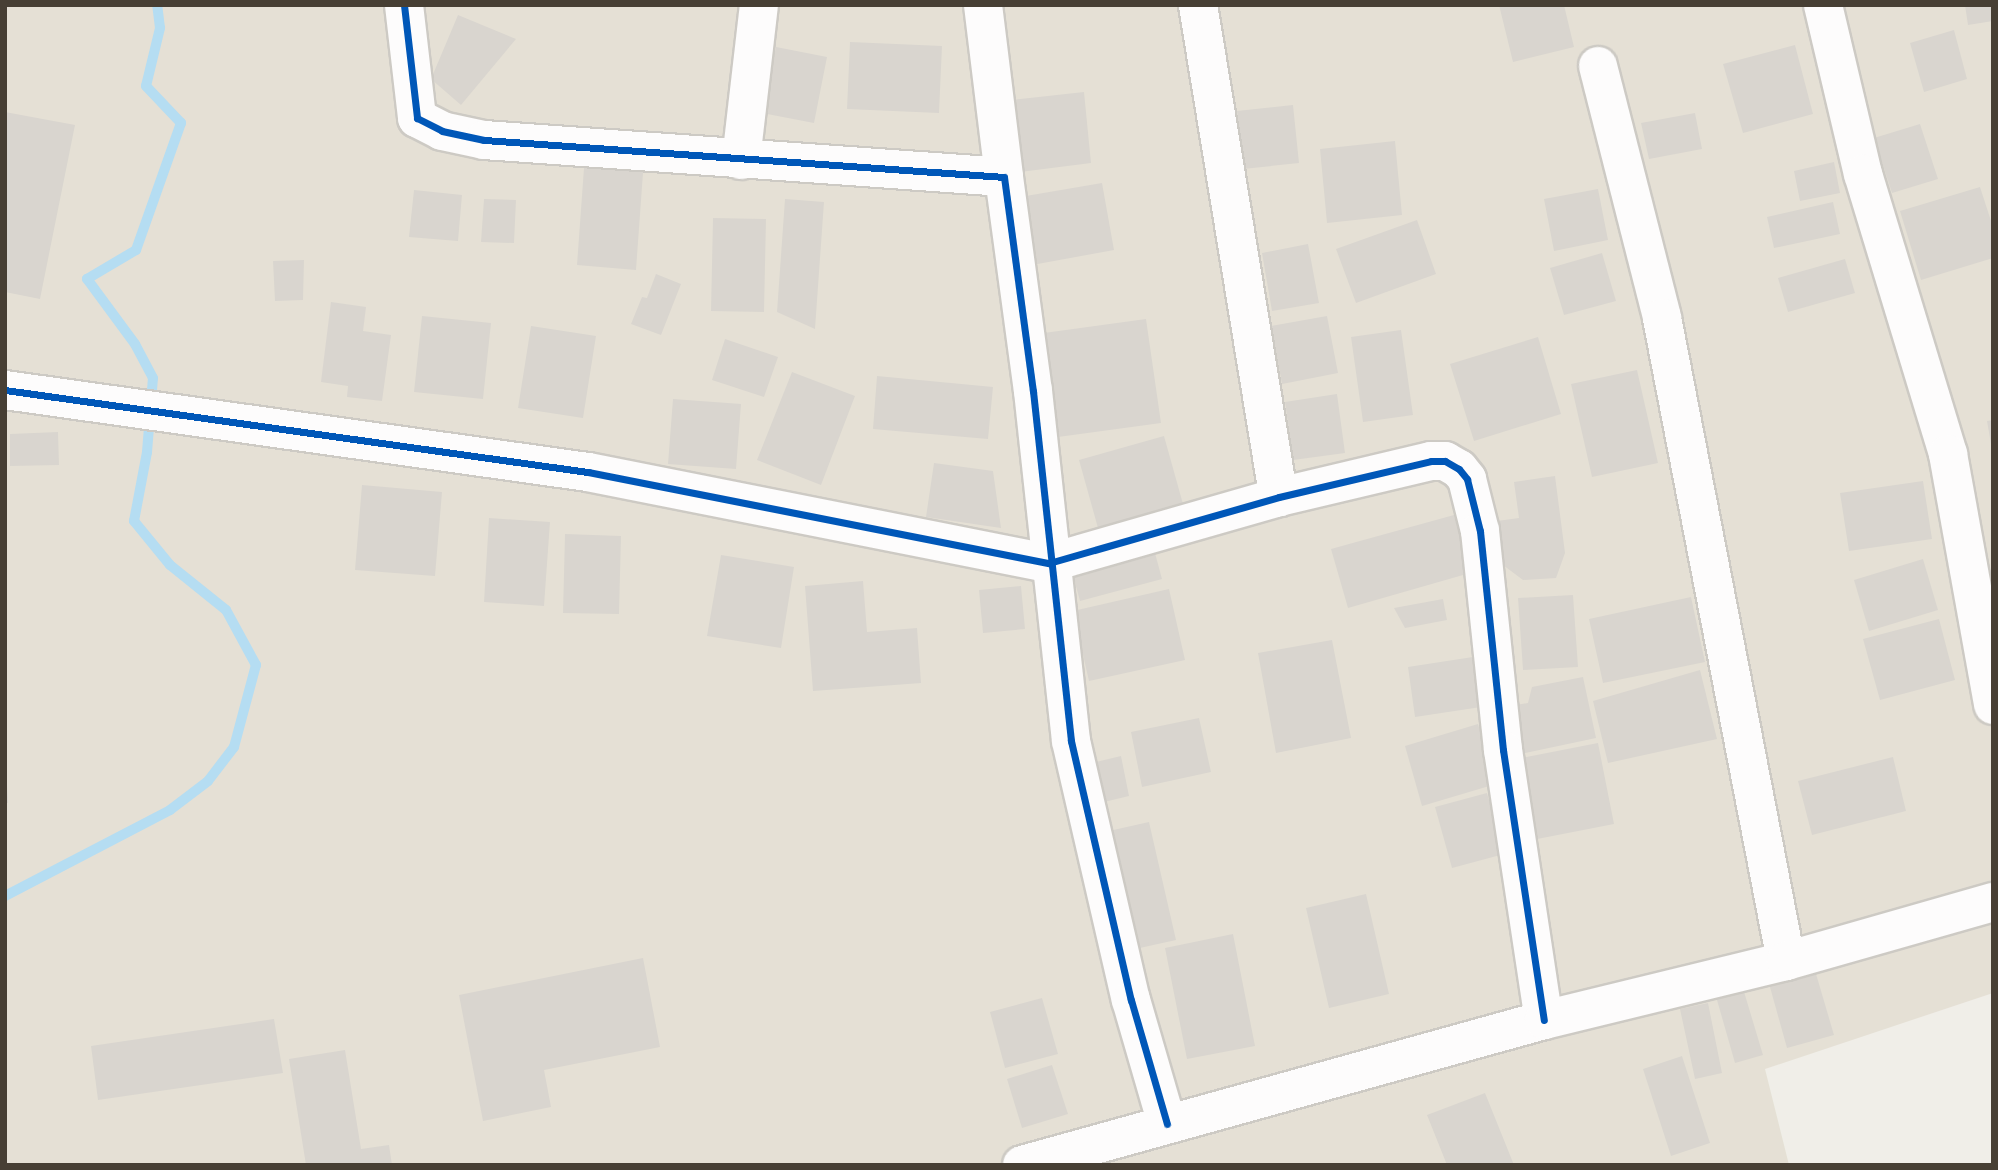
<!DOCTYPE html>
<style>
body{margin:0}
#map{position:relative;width:1998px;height:1170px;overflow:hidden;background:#f0eee8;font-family:Mulish,sans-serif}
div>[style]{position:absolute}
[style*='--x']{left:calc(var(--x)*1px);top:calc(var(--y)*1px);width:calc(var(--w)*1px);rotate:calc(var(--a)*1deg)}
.residential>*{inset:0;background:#e5e0d5}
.stream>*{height:10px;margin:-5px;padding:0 5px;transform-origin:5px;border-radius:5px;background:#b5ddf2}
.building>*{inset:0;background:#d9d5cf}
.roads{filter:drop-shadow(2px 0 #cdcac4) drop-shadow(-2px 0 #cdcac4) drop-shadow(0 2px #cdcac4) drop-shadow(0 -2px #cdcac4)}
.minor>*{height:38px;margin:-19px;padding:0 19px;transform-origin:19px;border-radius:19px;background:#fdfcfc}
.cycleway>*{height:7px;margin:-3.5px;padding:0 3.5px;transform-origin:3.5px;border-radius:3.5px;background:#0057b8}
span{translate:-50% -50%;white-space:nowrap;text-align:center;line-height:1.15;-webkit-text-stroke:7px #fff;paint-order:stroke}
.frame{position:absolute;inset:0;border:7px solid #473f34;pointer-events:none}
</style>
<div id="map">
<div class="residential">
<div style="clip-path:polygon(5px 5px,1993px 5px,1993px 993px,1765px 1069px,1789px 1165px,5px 1165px)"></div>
</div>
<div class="stream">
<div style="--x:5;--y:896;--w:186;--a:-27.5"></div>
<div style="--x:170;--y:810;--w:48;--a:-37.3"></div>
<div style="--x:208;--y:781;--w:43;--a:-52.6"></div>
<div style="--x:234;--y:747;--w:85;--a:-75"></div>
<div style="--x:256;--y:665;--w:63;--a:-118.6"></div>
<div style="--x:226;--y:610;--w:72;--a:-141.2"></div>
<div style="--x:170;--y:565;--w:57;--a:-129.3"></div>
<div style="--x:134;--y:521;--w:70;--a:-79.3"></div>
<div style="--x:147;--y:452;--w:74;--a:-85.4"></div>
<div style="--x:153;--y:378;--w:38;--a:-118"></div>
<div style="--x:135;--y:344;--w:81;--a:-126.4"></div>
<div style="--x:87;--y:279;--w:57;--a:-30.6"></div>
<div style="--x:136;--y:250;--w:135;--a:-70.5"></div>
<div style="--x:181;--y:123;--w:51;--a:-133.4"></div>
<div style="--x:146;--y:86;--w:60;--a:-76.4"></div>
<div style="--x:160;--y:28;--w:23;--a:-97"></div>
</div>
<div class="building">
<div style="clip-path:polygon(1499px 5px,1564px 5px,1574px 47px,1513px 62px)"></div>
<div style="clip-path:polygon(1965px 5px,1993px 5px,1993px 21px,1968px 25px)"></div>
<div style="clip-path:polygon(458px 15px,516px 39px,461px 105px,431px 79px)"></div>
<div style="clip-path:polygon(1954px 30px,1967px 79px,1924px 92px,1910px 43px)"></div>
<div style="clip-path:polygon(850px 42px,942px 46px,939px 113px,847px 109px)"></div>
<div style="clip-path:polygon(1795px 45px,1813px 114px,1743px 133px,1723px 64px)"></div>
<div style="clip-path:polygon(776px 47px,827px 57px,814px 123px,762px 113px)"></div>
<div style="clip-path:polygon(1084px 92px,1091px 163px,1020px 172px,1012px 100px)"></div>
<div style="clip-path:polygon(1293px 105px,1299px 163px,1243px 169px,1237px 111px)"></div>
<div style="clip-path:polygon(5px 112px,75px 125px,40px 299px,5px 292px)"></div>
<div style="clip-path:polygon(1695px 113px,1702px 149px,1649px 159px,1641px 123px)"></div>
<div style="clip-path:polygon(1920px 124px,1938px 179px,1892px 193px,1874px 138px)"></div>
<div style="clip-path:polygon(1395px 141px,1402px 215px,1327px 223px,1320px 149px)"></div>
<div style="clip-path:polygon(585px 154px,644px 159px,636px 270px,577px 265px)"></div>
<div style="clip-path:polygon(1834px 162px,1840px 193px,1800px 201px,1794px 171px)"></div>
<div style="clip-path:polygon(1102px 183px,1114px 250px,1032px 265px,1020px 197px)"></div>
<div style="clip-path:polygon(1980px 187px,1993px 227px,1993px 258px,1921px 280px,1900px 211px)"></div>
<div style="clip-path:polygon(1598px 189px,1608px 240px,1554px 251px,1544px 199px)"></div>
<div style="clip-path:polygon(414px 190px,462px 195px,458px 241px,409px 237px)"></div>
<div style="clip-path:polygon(484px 199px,516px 200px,514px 243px,481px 242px)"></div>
<div style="clip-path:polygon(785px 199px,824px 202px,815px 329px,777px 312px)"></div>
<div style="clip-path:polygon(1833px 202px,1840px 234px,1774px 248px,1767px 217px)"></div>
<div style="clip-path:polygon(713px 218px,766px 219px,764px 312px,711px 311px)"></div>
<div style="clip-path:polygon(1417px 220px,1436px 274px,1356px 303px,1336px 249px)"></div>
<div style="clip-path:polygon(1308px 244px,1319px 303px,1272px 311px,1262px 253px)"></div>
<div style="clip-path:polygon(1602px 253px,1616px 301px,1564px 315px,1550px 268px)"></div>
<div style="clip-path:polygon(1845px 259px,1855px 293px,1788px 312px,1778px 278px)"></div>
<div style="clip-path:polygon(304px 260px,303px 300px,275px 301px,273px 261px)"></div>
<div style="clip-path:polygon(656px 274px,681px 284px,661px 335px,631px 324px,642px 297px,647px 298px)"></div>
<div style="clip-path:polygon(331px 302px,366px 307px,363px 331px,391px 335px,382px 401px,347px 397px,348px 386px,321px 382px)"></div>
<div style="clip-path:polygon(422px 316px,491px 323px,483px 399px,414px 392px)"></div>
<div style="clip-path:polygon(1327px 316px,1338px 373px,1282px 384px,1271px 326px)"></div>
<div style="clip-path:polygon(1146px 319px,1161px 423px,1058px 437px,1044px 333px)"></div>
<div style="clip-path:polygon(531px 326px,596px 336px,583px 418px,518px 408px)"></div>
<div style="clip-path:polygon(1401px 330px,1413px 415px,1363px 422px,1351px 337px)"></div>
<div style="clip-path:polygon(1538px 337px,1561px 414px,1474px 441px,1450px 364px)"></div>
<div style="clip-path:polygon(725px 339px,778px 357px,764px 397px,712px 380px)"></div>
<div style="clip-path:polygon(1637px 370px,1658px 463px,1592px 477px,1571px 384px)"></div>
<div style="clip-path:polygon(792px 372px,855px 396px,821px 485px,757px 460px)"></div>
<div style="clip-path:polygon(877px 376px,993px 387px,988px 439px,873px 429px)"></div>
<div style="clip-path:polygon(1337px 394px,1345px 453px,1293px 460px,1285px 402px)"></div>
<div style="clip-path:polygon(673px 399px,741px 404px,736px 469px,668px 464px)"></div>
<div style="clip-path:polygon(1993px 420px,1993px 444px,1991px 444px,1987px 421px)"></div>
<div style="clip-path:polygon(58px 432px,59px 465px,10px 466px,10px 434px)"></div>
<div style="clip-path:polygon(1164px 436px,1183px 504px,1098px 528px,1079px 460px)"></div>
<div style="clip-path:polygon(934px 463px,993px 471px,1001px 528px,926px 517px)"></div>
<div style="clip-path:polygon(1555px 476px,1565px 553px,1556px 578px,1523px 580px,1503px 565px,1497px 521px,1519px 518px,1514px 482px)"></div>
<div style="clip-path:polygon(1923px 481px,1932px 539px,1849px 551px,1840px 493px)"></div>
<div style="clip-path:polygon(362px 485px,442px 492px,435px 576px,355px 570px)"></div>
<div style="clip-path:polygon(1454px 515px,1470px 573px,1348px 608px,1331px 549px)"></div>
<div style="clip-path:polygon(489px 518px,550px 522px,544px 606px,484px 602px)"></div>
<div style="clip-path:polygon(565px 534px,621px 536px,619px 614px,563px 613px)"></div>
<div style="clip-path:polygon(1155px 553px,1162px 579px,1080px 601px,1073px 575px)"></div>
<div style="clip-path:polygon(721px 555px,794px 567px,781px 648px,707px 636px)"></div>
<div style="clip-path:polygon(1923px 559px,1938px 610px,1869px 631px,1854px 580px)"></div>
<div style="clip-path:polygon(863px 581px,867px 632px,917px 628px,921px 683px,813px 691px,805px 586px)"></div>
<div style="clip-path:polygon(1021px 586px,1025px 629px,983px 633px,979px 590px)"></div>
<div style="clip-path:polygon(1169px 589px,1185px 660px,1089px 681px,1073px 611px)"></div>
<div style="clip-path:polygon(1573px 595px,1578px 667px,1523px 670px,1518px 598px)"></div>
<div style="clip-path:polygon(1691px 597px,1705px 662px,1603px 683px,1589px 619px)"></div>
<div style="clip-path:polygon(1443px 599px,1447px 620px,1405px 628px,1394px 608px)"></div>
<div style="clip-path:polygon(1939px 619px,1955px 680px,1880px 700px,1863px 639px)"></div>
<div style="clip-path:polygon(1332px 640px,1351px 738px,1276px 753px,1258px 653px)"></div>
<div style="clip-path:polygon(1473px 657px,1481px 707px,1415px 717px,1408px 667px)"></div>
<div style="clip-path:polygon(1700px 670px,1717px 739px,1608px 763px,1593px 701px)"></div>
<div style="clip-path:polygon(1583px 677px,1596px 738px,1520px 754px,1510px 706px,1528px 703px,1532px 687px)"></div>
<div style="clip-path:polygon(1199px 718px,1211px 772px,1142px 787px,1131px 732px)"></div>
<div style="clip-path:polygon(1478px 724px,1496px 784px,1422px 806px,1405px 746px)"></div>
<div style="clip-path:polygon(1598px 743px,1614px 824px,1532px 840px,1517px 759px)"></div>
<div style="clip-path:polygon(1121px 756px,1129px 796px,1104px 802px,1096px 762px)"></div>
<div style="clip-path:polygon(1893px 757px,1906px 811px,1812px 835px,1798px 781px)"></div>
<div style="clip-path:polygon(5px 785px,7px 785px,8px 803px,5px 803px)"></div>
<div style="clip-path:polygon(1487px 793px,1504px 854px,1452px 868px,1435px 807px)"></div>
<div style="clip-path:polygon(1149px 822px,1176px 940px,1126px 951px,1100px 833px)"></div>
<div style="clip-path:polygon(1366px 894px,1389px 994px,1329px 1008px,1306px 908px)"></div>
<div style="clip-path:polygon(1233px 934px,1255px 1046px,1187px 1059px,1165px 948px)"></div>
<div style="clip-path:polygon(643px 958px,660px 1047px,544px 1070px,551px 1107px,483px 1121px,459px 995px)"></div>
<div style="clip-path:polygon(1814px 967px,1834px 1035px,1787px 1048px,1768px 980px)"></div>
<div style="clip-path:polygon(1742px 985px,1763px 1055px,1735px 1063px,1715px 993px)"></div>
<div style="clip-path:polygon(1042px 998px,1058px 1054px,1005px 1068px,990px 1012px)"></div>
<div style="clip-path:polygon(1708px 1003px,1722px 1073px,1695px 1079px,1680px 1009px)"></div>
<div style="clip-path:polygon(274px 1019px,283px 1073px,98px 1100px,91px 1046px)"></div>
<div style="clip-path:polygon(345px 1050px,361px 1149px,389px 1145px,392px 1165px,306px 1165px,289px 1059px)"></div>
<div style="clip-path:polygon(1682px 1056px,1710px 1143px,1671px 1156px,1643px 1069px)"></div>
<div style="clip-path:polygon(1052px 1065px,1068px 1114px,1022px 1128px,1007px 1079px)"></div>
<div style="clip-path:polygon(1485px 1093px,1514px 1165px,1447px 1165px,1427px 1115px)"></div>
</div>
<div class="roads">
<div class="minor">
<div style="--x:404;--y:5;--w:114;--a:83.4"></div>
<div style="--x:417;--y:118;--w:28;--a:27"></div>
<div style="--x:442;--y:131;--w:43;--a:12.1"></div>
<div style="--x:484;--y:140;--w:521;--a:4.07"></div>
<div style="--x:1004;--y:177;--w:216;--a:82.3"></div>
<div style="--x:1033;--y:391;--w:352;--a:83.8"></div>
<div style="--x:1071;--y:741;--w:266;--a:77"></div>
<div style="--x:1131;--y:1000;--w:129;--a:73.8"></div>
<div style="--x:983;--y:5;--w:173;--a:83"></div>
<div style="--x:1198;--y:5;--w:499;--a:80.7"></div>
<div style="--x:1823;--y:5;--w:174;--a:76.7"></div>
<div style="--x:1863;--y:174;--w:293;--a:73.1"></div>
<div style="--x:1948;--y:454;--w:255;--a:79.8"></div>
<div style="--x:1598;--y:66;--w:260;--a:75.7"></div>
<div style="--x:1662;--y:318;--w:655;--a:79.08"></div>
<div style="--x:741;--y:160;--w:156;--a:-83.4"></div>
<div style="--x:5;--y:390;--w:589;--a:8.01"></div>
<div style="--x:588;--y:472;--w:470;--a:11.2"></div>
<div style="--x:1049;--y:563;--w:239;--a:-16"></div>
<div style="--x:1279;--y:497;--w:156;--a:-13.3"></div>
<div style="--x:1431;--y:461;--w:14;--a:0"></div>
<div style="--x:1445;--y:461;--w:16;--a:30"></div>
<div style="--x:1459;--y:469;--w:13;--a:51"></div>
<div style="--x:1467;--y:479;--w:54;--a:76"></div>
<div style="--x:1480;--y:531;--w:220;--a:84"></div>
<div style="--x:1503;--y:750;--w:273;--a:81.4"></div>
<div style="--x:1022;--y:1165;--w:542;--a:-15.52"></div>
<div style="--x:1544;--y:1020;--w:249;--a:-13.7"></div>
<div style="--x:1786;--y:961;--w:215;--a:-15.9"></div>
</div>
</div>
<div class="cycleway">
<div style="--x:404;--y:5;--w:114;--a:83.4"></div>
<div style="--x:417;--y:118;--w:28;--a:27"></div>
<div style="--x:442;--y:131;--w:43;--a:12.1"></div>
<div style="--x:484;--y:140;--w:521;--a:4.07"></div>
<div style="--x:1004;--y:177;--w:216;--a:82.3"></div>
<div style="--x:1033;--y:391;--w:352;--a:83.8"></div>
<div style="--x:1071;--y:741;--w:266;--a:77"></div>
<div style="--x:1131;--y:1000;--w:129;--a:73.8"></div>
<div style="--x:5;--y:390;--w:589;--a:8.01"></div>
<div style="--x:588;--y:472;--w:470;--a:11.2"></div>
<div style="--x:1049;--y:563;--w:239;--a:-16"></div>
<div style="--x:1279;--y:497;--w:156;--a:-13.3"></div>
<div style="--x:1431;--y:461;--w:14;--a:0"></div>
<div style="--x:1445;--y:461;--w:16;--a:30"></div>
<div style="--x:1459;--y:469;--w:13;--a:51"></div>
<div style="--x:1467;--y:479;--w:54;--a:76"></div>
<div style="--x:1480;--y:531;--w:220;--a:84"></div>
<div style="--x:1503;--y:750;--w:273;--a:81.4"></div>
</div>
<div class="frame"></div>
</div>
